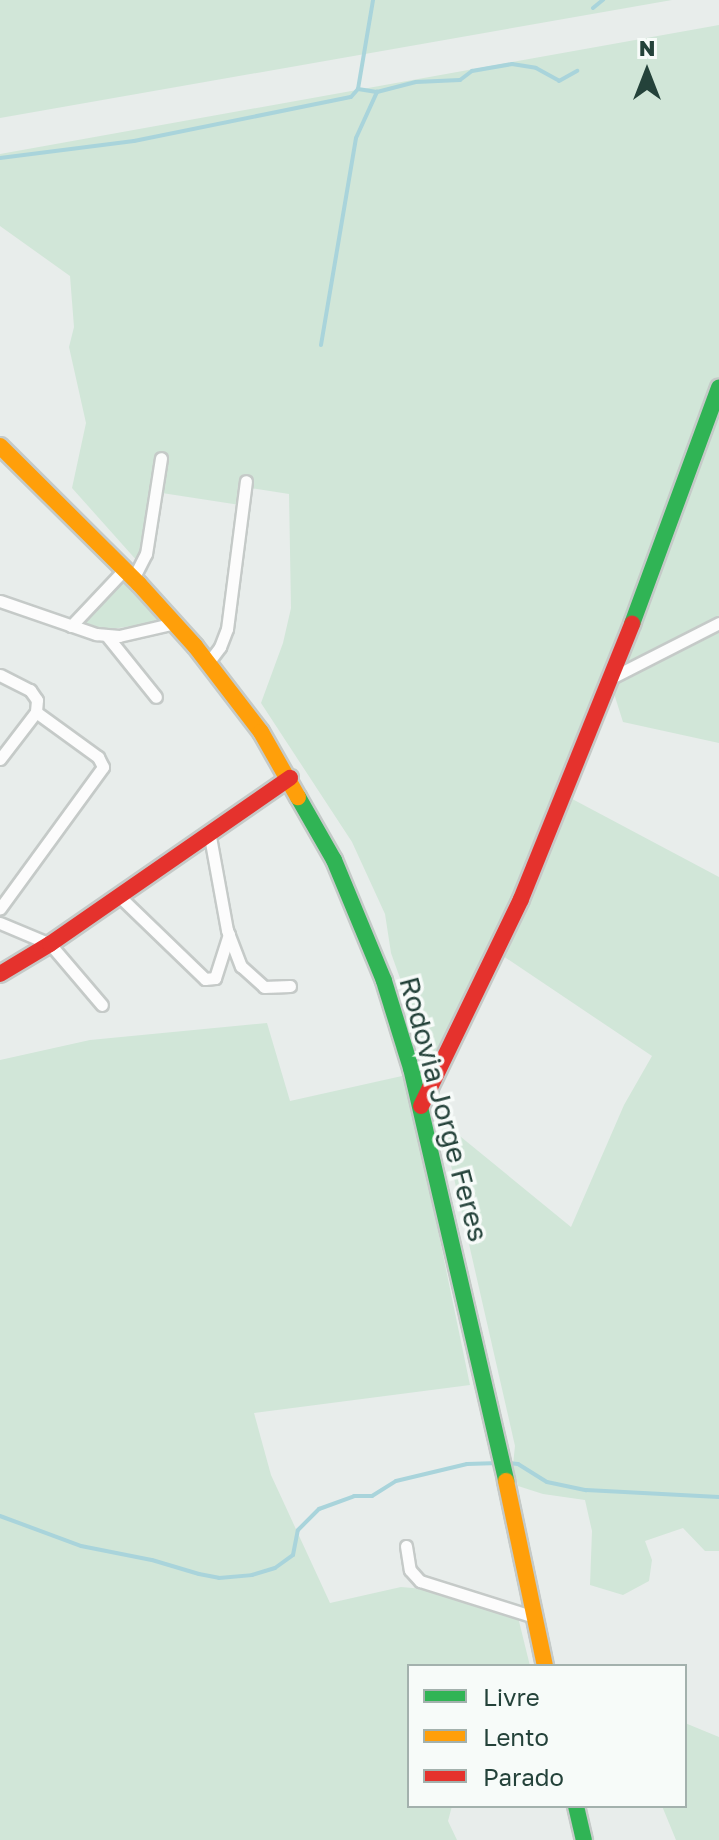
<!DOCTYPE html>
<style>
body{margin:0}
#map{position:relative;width:719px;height:1840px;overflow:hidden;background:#e8edeb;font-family:"Golos Text",sans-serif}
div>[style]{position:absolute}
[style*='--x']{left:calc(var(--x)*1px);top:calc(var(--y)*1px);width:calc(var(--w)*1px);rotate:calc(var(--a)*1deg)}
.green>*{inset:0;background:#d1e6d8}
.stream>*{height:4px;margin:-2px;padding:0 2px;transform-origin:2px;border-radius:2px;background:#a9d4db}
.roads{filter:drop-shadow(2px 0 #c5cac8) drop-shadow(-2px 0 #c5cac8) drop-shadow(0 2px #c5cac8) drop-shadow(0 -2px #c5cac8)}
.street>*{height:11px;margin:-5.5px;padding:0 5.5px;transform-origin:5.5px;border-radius:5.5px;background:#fcfcfc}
.fast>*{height:16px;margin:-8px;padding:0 8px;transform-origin:8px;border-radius:8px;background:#30b455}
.slow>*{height:16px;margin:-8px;padding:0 8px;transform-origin:8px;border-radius:8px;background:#ff9f0a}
.jam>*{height:16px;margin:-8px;padding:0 8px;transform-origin:8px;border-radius:8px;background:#e5322d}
span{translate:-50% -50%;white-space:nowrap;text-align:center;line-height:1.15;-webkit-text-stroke:7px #f7fbf9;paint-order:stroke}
.street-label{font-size:28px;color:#24423a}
.legend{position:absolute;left:407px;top:1664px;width:280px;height:144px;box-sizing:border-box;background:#f7fbf9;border:2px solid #a3b1ad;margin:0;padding:10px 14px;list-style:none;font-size:24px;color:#24423a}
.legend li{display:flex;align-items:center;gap:16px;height:40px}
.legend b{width:40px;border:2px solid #a3b1ad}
.north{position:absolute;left:607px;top:32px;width:80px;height:80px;-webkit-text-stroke:6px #f7fbf9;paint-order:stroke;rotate:0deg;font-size:22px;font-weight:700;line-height:32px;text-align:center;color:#24423a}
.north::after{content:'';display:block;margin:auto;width:28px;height:36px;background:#24423a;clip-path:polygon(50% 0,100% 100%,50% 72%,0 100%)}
</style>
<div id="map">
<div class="green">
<div style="clip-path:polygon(0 0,672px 0,0 118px)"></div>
<div style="clip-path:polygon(evenodd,719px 25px,719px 743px,623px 722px,611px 684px,561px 793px,719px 877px,719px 1551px,705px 1551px,683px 1528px,645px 1541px,652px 1560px,649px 1581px,623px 1595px,590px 1585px,592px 1531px,585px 1500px,543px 1494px,518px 1486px,513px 1465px,515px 1446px,451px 1165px,410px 1006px,391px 953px,385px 914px,352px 842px,261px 703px,283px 643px,291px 608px,289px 494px,250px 488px,240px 505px,162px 493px,147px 572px,72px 488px,86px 423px,69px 347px,74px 327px,70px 276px,0 226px,0 154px,719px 25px,500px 954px,652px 1056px,624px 1105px,571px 1227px,461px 1137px,439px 1114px,441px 1068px,500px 954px)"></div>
<div style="clip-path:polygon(125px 577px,168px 621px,97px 631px,78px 624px)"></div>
<div style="clip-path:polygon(267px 1023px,290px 1101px,402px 1076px,414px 1115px,470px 1385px,254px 1413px,271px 1475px,330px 1603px,401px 1587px,424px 1589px,517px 1613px,530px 1666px,409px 1666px,409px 1806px,452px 1806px,448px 1821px,457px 1840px,0 1840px,0 1060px,90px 1040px)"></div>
<div style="clip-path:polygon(685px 1723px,719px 1737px,719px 1840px,676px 1840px,662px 1806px,685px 1806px)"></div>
</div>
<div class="stream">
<div style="--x:593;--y:8;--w:13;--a:-39"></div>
<div style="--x:358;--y:89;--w:19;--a:9"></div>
<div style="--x:377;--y:92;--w:40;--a:-14.4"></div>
<div style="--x:416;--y:82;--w:44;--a:-2.6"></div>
<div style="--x:460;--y:80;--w:15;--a:-37"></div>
<div style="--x:472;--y:71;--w:41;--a:-9.9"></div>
<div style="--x:512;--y:64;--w:24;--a:9"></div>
<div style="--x:536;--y:68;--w:26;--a:29"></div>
<div style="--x:559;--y:81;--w:21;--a:-29"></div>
<div style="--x:0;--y:158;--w:135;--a:-7.2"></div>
<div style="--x:134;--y:141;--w:221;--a:-11.5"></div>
<div style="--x:351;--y:97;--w:11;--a:-49"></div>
<div style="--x:358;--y:89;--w:90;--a:-80.4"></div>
<div style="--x:321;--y:345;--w:210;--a:-80.4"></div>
<div style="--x:356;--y:138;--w:51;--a:-65.5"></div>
<div style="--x:507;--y:1463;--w:11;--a:5"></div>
<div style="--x:518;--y:1464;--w:34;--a:32"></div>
<div style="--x:547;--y:1482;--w:40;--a:12"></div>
<div style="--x:586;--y:1490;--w:133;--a:3"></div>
<div style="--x:0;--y:1516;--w:86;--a:20.3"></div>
<div style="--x:81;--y:1546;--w:72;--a:11.2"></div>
<div style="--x:152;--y:1560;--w:49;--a:16.6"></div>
<div style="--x:199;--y:1574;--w:20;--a:11"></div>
<div style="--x:219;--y:1578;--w:33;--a:-5"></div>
<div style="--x:252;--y:1575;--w:24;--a:-17"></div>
<div style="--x:275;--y:1568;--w:22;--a:-36"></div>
<div style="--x:293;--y:1555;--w:25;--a:-79"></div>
<div style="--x:298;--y:1530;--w:30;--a:-45"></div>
<div style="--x:319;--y:1509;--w:37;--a:-20"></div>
<div style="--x:354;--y:1496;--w:18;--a:0"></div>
<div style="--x:372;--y:1496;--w:28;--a:-32"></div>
<div style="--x:396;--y:1481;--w:73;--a:-13.5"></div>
<div style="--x:467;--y:1464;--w:32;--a:-2"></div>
</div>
<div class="roads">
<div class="street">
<div style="--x:133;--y:579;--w:28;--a:-63"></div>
<div style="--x:146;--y:554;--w:97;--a:-81.1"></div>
<div style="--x:0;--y:601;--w:102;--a:19"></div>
<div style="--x:96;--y:634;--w:23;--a:5"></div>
<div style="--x:119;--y:636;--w:57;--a:-13.1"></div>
<div style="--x:71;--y:626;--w:77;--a:-46.6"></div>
<div style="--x:107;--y:636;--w:78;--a:51.2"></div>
<div style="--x:208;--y:663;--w:20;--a:-53"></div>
<div style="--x:220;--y:647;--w:19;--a:-69"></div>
<div style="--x:227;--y:629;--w:149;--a:-82.7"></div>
<div style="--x:0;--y:675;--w:34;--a:27"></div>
<div style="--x:30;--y:690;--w:12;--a:55"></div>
<div style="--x:37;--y:700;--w:12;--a:95"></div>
<div style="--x:36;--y:712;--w:77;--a:36"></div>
<div style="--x:98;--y:757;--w:11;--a:63"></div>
<div style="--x:103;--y:767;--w:175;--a:126.1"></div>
<div style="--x:611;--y:678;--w:121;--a:-27"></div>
<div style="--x:0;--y:759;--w:59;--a:-52.5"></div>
<div style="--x:209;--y:831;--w:101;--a:79.7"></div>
<div style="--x:227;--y:930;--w:39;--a:69"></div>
<div style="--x:241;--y:966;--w:31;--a:42"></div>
<div style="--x:264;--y:987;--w:26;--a:-2"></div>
<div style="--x:118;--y:895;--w:121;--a:44"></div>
<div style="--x:205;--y:979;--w:10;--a:-6"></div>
<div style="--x:215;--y:978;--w:46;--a:-72.3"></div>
<div style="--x:0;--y:923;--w:54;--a:22.8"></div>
<div style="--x:50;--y:944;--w:80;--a:49.6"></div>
<div style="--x:406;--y:1546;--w:24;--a:81"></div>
<div style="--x:410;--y:1570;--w:15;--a:48"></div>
<div style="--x:420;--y:1581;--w:120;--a:17.5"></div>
</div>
<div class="fast">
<div style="--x:632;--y:624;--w:252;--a:-69.8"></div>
<div style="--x:298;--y:797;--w:73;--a:60.3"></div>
<div style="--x:334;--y:860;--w:131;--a:67.5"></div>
<div style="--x:384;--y:981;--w:91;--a:72.8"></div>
<div style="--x:411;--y:1068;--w:424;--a:77"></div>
<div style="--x:576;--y:1806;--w:35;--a:77"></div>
</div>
<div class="slow">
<div style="--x:0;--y:446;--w:196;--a:44.8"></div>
<div style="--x:139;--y:584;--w:84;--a:47.9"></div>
<div style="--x:195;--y:646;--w:108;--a:52.5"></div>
<div style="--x:261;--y:732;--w:75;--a:60.4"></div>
<div style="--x:506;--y:1481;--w:189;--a:78.1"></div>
</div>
<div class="jam">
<div style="--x:0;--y:974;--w:58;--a:-31"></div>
<div style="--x:50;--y:944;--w:292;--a:-34.7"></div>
<div style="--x:421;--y:1106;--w:230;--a:-64.2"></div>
<div style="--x:521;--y:899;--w:297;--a:-68"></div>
</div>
</div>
<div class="street-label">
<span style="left:444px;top:1109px;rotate:75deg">Rodovia Jorge Feres</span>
</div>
<ul class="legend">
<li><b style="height:10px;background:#30b455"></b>Livre</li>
<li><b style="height:10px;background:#ff9f0a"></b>Lento</li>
<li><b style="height:10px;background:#e5322d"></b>Parado</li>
</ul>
<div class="north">N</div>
</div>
